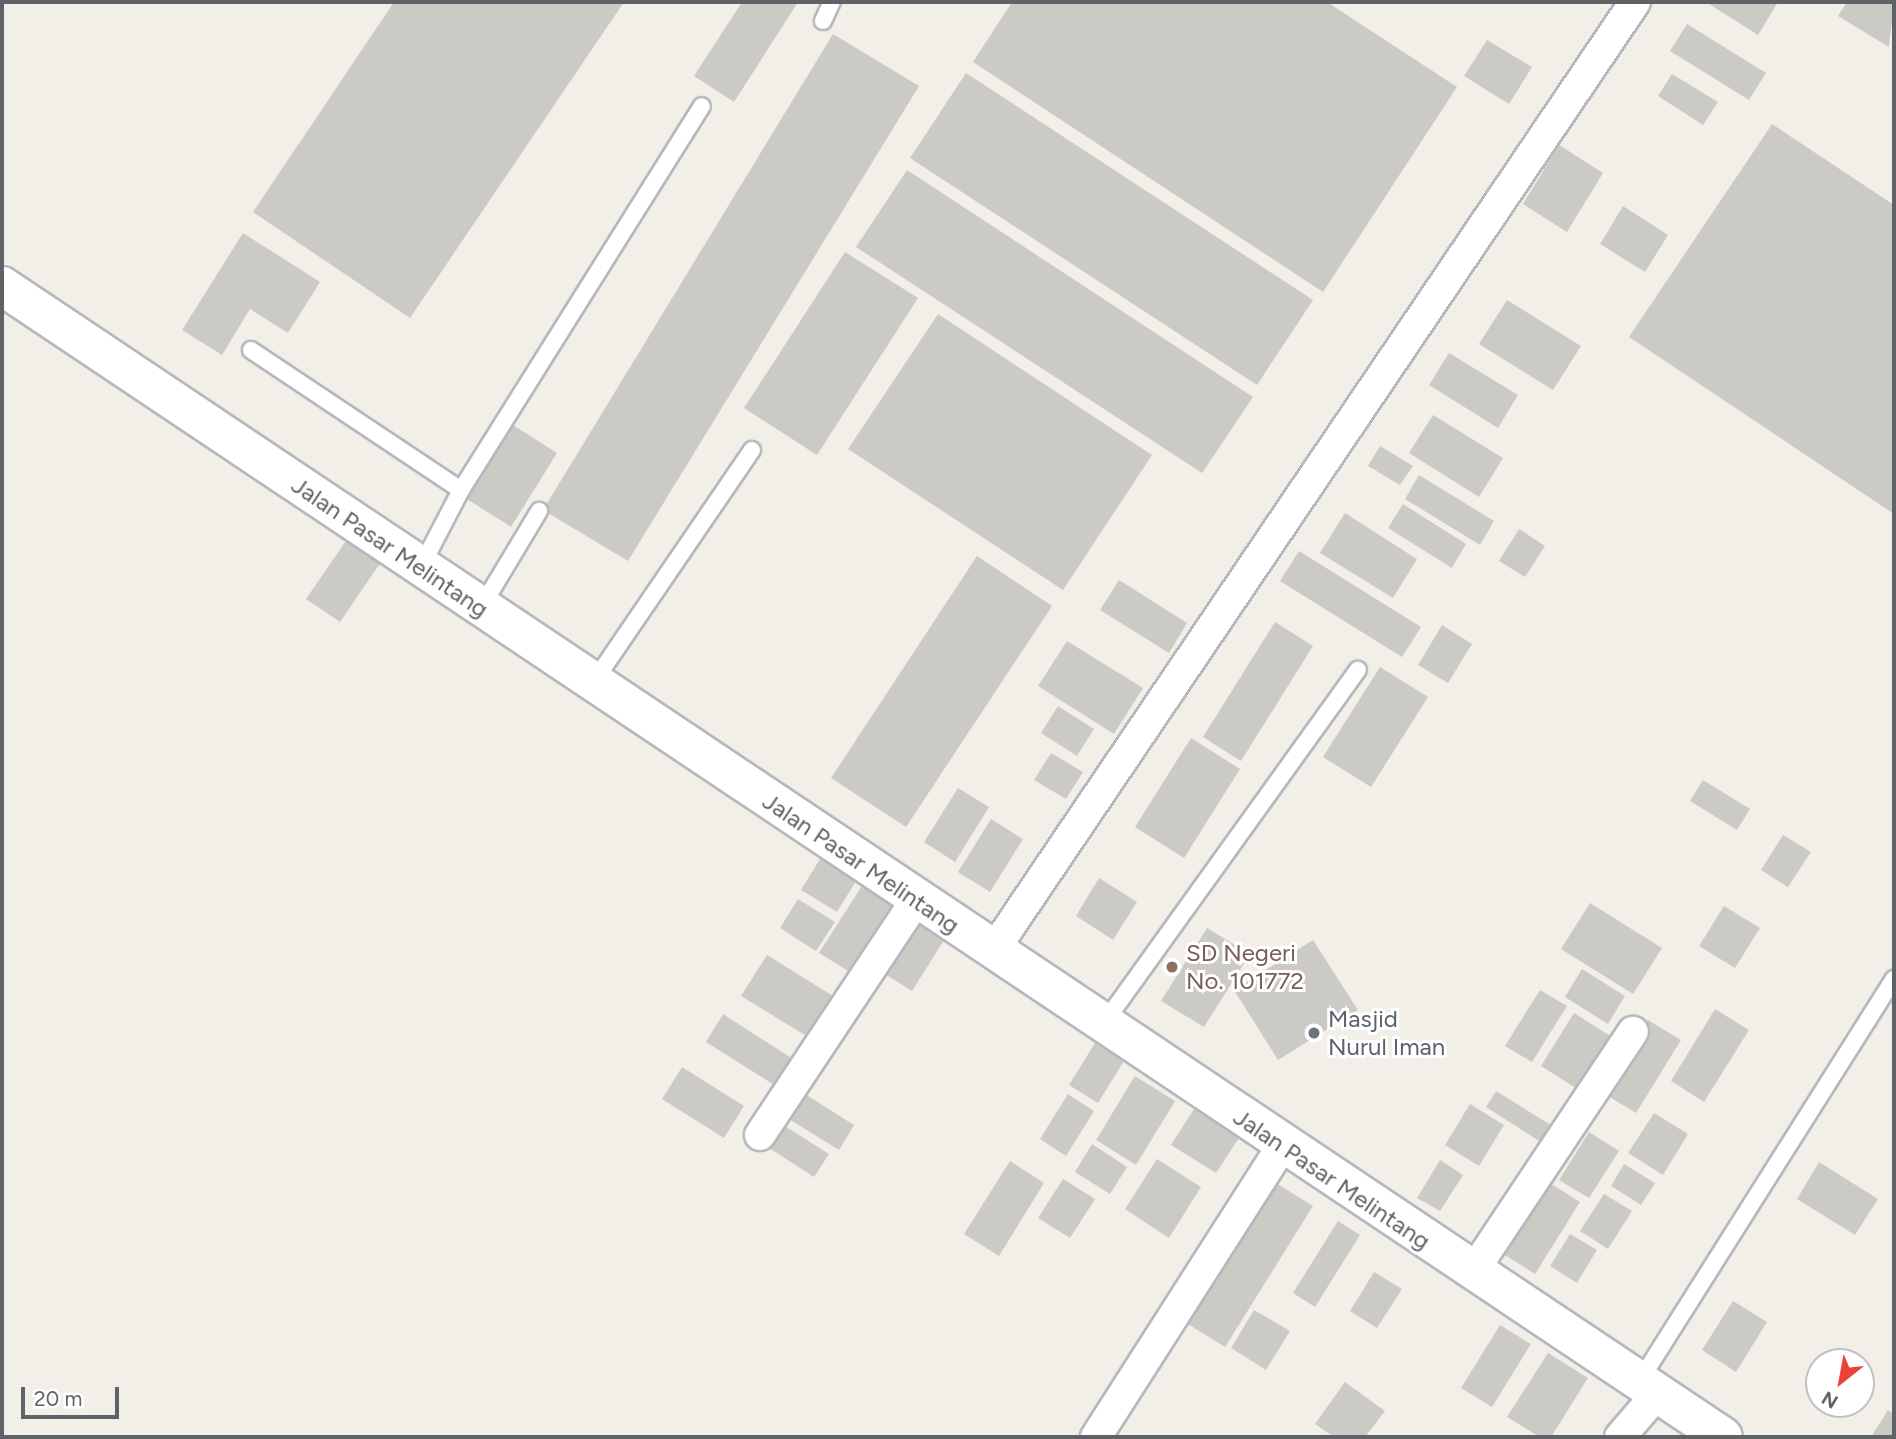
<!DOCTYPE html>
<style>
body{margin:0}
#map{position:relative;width:1896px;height:1439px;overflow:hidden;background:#f1efe8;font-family:Figtree,sans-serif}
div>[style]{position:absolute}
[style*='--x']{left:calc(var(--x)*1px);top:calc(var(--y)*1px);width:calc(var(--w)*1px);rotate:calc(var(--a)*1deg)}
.building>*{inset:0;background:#cccac5}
.roads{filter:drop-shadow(2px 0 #b5b8bc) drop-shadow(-2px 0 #b5b8bc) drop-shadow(0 2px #b5b8bc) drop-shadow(0 -2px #b5b8bc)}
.service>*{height:16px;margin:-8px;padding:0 8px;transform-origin:8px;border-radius:8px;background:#fff}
.minor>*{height:30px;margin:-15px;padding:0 15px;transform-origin:15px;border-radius:15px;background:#fff}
.tertiary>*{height:38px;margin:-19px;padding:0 19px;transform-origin:19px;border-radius:19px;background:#fff}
.dots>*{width:19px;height:19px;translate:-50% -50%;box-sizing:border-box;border:4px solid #fff;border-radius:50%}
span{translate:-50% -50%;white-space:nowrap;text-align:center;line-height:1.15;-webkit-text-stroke:6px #fff;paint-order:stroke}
.street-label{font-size:24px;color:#5f6368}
.education-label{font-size:24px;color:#785e54}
.left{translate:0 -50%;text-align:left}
.worship-label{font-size:24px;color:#5b616d}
.frame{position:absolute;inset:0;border:4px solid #5f6368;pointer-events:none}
.north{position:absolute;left:1805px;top:1348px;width:70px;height:70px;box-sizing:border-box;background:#fff;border:2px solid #bfc1c3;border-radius:50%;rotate:211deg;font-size:19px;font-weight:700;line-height:28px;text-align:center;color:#5f6368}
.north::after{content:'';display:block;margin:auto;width:24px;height:32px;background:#ea4335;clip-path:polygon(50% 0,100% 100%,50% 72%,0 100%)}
.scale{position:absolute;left:21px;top:1387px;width:98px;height:32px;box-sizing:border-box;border:4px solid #5f6368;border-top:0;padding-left:9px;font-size:21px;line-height:24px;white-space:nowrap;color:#5f6368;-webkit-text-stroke:5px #fff;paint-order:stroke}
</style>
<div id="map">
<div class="building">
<div style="clip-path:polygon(394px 2px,624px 2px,410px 318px,253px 212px)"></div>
<div style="clip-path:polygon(742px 2px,798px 2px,734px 102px,694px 76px)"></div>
<div style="clip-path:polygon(1012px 2px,1327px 2px,1457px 87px,1323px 292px,973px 62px)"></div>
<div style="clip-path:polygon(1706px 2px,1778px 2px,1758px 35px)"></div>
<div style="clip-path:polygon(1847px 2px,1894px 2px,1889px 47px,1838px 16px)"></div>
<div style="clip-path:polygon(1687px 24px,1766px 73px,1749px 100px,1670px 51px)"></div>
<div style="clip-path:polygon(833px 34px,919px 86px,628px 561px,543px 510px)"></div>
<div style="clip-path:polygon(1487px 40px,1532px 67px,1509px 104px,1464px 76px)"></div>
<div style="clip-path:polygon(966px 73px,1313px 300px,1257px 385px,910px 158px)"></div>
<div style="clip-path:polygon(1672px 74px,1718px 102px,1703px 125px,1658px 96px)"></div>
<div style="clip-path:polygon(1772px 124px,1894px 205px,1894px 514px,1629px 337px)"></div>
<div style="clip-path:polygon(1559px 145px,1603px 173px,1567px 232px,1523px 204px)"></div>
<div style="clip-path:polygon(907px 170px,1253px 397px,1202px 473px,856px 247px)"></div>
<div style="clip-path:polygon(1623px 206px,1668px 235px,1645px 272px,1600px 244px)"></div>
<div style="clip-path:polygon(243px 233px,320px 282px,288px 333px,250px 309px,222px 355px,182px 330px)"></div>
<div style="clip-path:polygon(845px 252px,918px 298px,817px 455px,744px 408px)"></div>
<div style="clip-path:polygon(1507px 300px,1581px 346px,1553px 390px,1479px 344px)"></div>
<div style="clip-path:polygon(938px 314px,1152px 455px,1063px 590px,848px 449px)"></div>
<div style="clip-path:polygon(1449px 353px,1518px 395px,1498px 428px,1429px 385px)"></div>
<div style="clip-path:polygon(1433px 415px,1503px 458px,1479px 497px,1409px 453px)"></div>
<div style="clip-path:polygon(513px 425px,557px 453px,511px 527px,467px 499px)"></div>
<div style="clip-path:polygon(1380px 446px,1413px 466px,1400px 485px,1368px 466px)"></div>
<div style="clip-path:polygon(1419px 475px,1494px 521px,1480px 545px,1405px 499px)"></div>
<div style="clip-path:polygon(1403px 504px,1466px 544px,1452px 568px,1388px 528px)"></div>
<div style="clip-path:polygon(1345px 513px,1417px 559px,1393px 598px,1320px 553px)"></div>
<div style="clip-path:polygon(1519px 529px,1545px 546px,1525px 577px,1499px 561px)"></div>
<div style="clip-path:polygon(350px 535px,383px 559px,340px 622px,306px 599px)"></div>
<div style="clip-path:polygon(1299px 551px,1421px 627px,1402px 657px,1280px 581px)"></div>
<div style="clip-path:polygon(977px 556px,1052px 606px,906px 827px,831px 778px)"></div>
<div style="clip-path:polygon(1119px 580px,1187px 623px,1169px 653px,1100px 610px)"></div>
<div style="clip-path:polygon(1275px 622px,1313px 646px,1241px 761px,1203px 737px)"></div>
<div style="clip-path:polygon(1442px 625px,1472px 644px,1448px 683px,1418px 665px)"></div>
<div style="clip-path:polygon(1067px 641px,1143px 688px,1114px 734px,1038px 686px)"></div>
<div style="clip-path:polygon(1380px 667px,1428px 697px,1371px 787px,1323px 757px)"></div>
<div style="clip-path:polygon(1058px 706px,1094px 729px,1077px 756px,1041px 733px)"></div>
<div style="clip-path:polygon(1191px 738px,1240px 769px,1184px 858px,1135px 827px)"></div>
<div style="clip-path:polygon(1051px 753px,1083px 772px,1066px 799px,1034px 780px)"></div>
<div style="clip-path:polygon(1703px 780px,1750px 809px,1737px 830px,1690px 801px)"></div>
<div style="clip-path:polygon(958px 788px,989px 807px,955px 862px,924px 842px)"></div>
<div style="clip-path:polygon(991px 819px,1023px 839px,990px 892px,958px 872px)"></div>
<div style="clip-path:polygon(1783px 835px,1811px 852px,1788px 887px,1761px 870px)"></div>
<div style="clip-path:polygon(820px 859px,856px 881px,837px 912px,801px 890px)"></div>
<div style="clip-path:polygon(1099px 878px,1137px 902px,1113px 940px,1076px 916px)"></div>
<div style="clip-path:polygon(863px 884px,901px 908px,858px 977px,819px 953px)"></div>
<div style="clip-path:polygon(798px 899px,835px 922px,816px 951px,780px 928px)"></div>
<div style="clip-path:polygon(1590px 903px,1662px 948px,1633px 994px,1561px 949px)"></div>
<div style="clip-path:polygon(1724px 906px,1760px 928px,1735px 968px,1699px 946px)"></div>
<div style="clip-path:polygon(914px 916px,946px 937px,912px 991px,880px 971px)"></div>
<div style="clip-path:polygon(1207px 928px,1250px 954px,1204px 1027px,1161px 1001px)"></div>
<div style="clip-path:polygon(1313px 940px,1358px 1010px,1278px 1060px,1234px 990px)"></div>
<div style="clip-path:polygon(767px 955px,833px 996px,808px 1037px,741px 996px)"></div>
<div style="clip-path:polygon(1582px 969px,1625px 996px,1608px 1024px,1565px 997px)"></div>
<div style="clip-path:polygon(1540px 990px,1567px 1006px,1532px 1062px,1505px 1046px)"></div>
<div style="clip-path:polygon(1715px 1009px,1749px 1030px,1704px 1102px,1671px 1081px)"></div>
<div style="clip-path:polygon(1574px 1013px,1612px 1037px,1579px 1090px,1541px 1066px)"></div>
<div style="clip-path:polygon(723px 1014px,796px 1061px,779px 1088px,706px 1042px)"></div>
<div style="clip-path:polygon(1648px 1020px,1681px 1040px,1636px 1113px,1603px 1093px)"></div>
<div style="clip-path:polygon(1095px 1043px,1124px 1061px,1098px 1103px,1069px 1085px)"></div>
<div style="clip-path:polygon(682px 1067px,744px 1106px,724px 1138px,662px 1099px)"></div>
<div style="clip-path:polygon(1135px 1076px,1175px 1101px,1136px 1165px,1096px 1140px)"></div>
<div style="clip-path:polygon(800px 1091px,854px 1125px,839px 1150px,784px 1116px)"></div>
<div style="clip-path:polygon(1496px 1091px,1554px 1127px,1544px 1144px,1486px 1107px)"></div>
<div style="clip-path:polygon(1068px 1094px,1094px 1111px,1066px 1156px,1040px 1139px)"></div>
<div style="clip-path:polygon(1470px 1104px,1504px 1125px,1479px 1166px,1445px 1145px)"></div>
<div style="clip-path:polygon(1194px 1109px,1239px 1138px,1216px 1173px,1171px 1145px)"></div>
<div style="clip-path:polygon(1654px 1113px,1688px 1134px,1663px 1175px,1628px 1153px)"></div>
<div style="clip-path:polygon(780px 1123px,829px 1154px,814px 1177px,766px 1146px)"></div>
<div style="clip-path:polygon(1589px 1132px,1619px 1151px,1589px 1198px,1559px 1180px)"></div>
<div style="clip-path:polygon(1092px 1144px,1127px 1167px,1110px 1194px,1075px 1172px)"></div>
<div style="clip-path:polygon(1157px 1159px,1201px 1187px,1169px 1238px,1125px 1209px)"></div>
<div style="clip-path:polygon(1440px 1160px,1463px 1175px,1440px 1211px,1417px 1198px)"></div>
<div style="clip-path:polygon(1010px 1161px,1044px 1183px,999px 1256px,964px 1234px)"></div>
<div style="clip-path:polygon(1819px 1162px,1878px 1199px,1855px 1235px,1797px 1199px)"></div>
<div style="clip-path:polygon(1624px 1164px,1655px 1183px,1641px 1205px,1611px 1186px)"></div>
<div style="clip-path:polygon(1063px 1179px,1095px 1199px,1070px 1238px,1038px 1218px)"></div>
<div style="clip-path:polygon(1271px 1180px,1313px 1206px,1225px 1347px,1183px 1321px)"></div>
<div style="clip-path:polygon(1545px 1180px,1580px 1202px,1535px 1274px,1500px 1252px)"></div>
<div style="clip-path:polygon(1604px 1194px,1632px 1211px,1608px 1249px,1580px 1231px)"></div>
<div style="clip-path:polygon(1338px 1221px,1360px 1235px,1315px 1307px,1293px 1293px)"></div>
<div style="clip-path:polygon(1570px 1234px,1597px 1250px,1577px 1283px,1550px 1266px)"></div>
<div style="clip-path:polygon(1374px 1272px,1402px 1289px,1377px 1328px,1350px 1311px)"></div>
<div style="clip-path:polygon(1733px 1301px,1767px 1322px,1736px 1372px,1702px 1350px)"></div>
<div style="clip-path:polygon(1254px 1310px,1290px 1331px,1266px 1370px,1231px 1348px)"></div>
<div style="clip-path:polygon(1500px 1325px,1531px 1344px,1492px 1407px,1461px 1388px)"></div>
<div style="clip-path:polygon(1548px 1353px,1588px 1378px,1551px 1437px,1540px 1437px,1507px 1417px)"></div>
<div style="clip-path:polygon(1345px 1382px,1385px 1411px,1365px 1437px,1334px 1437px,1315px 1424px)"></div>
<div style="clip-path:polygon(1888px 1410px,1894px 1414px,1894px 1437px,1871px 1437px)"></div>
</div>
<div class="roads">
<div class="service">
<div style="--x:823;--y:21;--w:21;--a:-65"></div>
<div style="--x:251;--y:350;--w:252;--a:33.7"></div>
<div style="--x:461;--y:490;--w:87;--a:117.5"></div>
<div style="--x:461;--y:490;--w:453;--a:-57.9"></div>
<div style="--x:482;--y:606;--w:111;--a:-59"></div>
<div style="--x:593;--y:683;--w:282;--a:-55.7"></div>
<div style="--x:1104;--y:1023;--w:435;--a:-54.3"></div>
<div style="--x:1639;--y:1382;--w:477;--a:-57.7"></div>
</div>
<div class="minor">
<div style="--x:993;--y:951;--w:1146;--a:-55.92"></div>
<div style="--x:760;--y:1135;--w:282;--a:-56.4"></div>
<div style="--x:1472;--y:1273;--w:290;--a:-56.3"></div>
<div style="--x:1096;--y:1437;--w:347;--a:-57.4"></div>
<div style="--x:1620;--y:1437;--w:57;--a:-49.3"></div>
</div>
<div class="tertiary">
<div style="--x:2;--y:286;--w:2070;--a:33.77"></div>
</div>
</div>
<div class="dots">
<div style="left:1172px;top:967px;background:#8d6e63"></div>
<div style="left:1314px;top:1033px;background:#6b7280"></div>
</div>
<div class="street-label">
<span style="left:390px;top:547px;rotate:34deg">Jalan Pasar Melintang</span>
<span style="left:861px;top:863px;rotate:34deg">Jalan Pasar Melintang</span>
<span style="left:1332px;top:1179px;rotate:34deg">Jalan Pasar Melintang</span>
</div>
<div class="education-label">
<span class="left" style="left:1186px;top:967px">SD Negeri<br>No. 101772</span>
</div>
<div class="worship-label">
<span class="left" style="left:1328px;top:1033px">Masjid<br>Nurul Iman</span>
</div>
<div class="frame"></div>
<div class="north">N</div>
<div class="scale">20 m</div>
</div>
